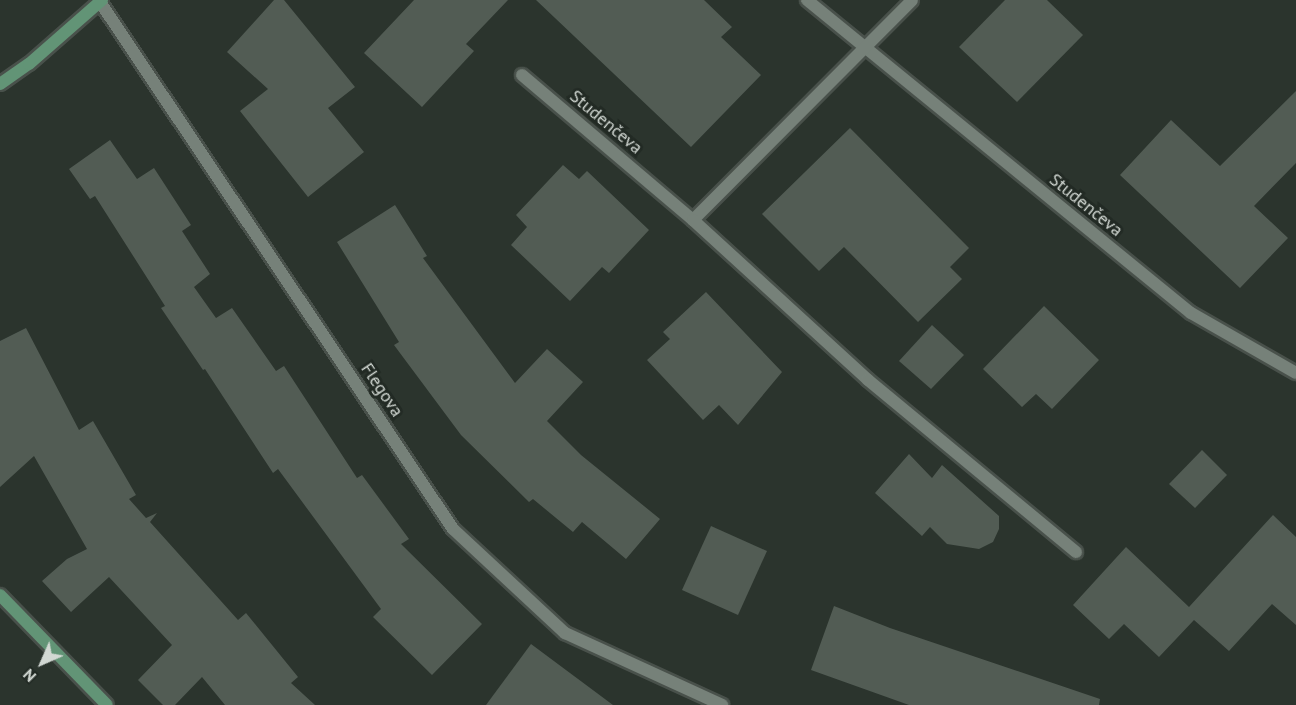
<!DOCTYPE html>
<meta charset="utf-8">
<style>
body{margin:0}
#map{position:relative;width:1296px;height:705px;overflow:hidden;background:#2b342d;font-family:"PT Sans",sans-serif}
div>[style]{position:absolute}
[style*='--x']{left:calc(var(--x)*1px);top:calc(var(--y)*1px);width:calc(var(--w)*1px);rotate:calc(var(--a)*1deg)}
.building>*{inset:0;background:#525c54}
.roads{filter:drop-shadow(2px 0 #49514b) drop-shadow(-2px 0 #49514b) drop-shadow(0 2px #49514b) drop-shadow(0 -2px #49514b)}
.street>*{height:12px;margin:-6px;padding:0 6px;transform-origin:6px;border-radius:6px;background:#768179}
.secondary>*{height:12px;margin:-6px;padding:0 6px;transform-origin:6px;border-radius:6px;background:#629476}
span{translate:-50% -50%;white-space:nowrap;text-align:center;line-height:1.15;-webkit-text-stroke:6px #222a24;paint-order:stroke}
.street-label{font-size:18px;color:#d2d8d3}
.north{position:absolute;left:12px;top:633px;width:60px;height:60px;-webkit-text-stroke:4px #222a24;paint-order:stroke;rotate:225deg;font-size:16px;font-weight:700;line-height:24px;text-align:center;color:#d2d8d3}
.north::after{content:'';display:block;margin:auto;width:21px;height:27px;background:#d2d8d3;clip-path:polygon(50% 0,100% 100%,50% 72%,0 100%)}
</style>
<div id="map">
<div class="building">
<div style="clip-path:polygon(274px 0,284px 0,355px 87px,328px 108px,364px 152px,308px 197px,240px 111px,268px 89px,227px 52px)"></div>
<div style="clip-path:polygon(414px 0,508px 0,466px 44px,474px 51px,422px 107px,364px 53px)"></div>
<div style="clip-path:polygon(536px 0,704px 0,732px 27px,721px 37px,761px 75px,691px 147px)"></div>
<div style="clip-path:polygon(1005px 0,1047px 0,1083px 35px,1017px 102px,959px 47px)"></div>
<div style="clip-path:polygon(1296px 91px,1296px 163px,1254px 206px,1288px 238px,1240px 288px,1120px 175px,1171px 120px,1220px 166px)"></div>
<div style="clip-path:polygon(850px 128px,969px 248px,950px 267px,962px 279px,918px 322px,844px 247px,819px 271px,762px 214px)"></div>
<div style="clip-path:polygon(110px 140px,137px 179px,154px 168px,191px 225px,182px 231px,210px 274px,194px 287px,216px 318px,232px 308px,276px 371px,284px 366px,357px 478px,362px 475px,409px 539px,401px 544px,482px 624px,432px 675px,373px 617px,381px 609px,278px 469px,273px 473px,205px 369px,203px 370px,161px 308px,165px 306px,95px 196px,90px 199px,69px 169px)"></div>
<div style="clip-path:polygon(563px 165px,579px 179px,587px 171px,649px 230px,609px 273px,602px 267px,570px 301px,511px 245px,527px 227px,516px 215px)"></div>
<div style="clip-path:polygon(395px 205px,427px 256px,423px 258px,515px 383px,547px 349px,583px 382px,547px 421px,581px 455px,660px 519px,626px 559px,582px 522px,573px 532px,533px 499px,529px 502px,461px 435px,394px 345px,399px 342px,337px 242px)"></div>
<div style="clip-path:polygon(706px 292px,782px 372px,738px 425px,719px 405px,703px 420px,647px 360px,670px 339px,663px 332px)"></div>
<div style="clip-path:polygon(1044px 306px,1099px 360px,1052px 409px,1036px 394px,1022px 407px,983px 369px)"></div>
<div style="clip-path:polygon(932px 325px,964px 355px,931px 389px,899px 361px)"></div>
<div style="clip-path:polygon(26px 328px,79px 430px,93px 421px,136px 495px,129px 499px,146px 518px,157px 513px,150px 522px,238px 620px,246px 613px,298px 677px,291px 683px,315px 705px,225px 705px,202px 677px,175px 705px,163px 705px,138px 680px,172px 645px,109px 577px,71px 612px,42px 581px,67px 559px,87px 549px,34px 456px,0 487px,0 341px)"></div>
<div style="clip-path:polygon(1202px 450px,1227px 475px,1195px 508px,1169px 484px)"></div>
<div style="clip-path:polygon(909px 454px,932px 478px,942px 465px,999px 516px,999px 529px,993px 542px,979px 549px,947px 544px,930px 527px,922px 536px,875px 493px)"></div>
<div style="clip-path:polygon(1273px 515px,1296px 537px,1296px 625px,1272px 604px,1229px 651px,1194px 620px,1159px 657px,1124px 624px,1109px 639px,1073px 605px,1126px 547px,1189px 607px)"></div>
<div style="clip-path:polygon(711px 526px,767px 551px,738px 615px,682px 590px)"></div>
<div style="clip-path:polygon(834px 606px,890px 628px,1100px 699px,1099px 705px,909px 705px,811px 670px)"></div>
<div style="clip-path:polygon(531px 644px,613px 705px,486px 705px)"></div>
</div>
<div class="roads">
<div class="street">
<div style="--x:807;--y:0;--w:495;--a:39.2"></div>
<div style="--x:1191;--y:313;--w:121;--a:29.7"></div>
<div style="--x:100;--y:2;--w:634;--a:56.18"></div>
<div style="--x:453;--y:529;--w:153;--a:42.9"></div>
<div style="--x:565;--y:633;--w:173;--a:24.6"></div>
<div style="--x:522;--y:75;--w:224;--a:40.3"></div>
<div style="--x:693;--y:220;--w:310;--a:-45.1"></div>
<div style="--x:693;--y:220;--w:237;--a:42.4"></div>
<div style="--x:868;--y:380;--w:270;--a:39.6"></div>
</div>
<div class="secondary">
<div style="--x:0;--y:84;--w:35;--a:-35"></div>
<div style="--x:29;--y:64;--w:97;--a:-41.2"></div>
<div style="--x:0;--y:595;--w:153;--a:45.8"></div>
</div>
</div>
<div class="street-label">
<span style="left:606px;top:122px;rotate:40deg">Studenčeva</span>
<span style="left:1086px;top:205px;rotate:39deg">Studenčeva</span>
<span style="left:382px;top:390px;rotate:56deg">Flegova</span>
</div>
<div class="north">N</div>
</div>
